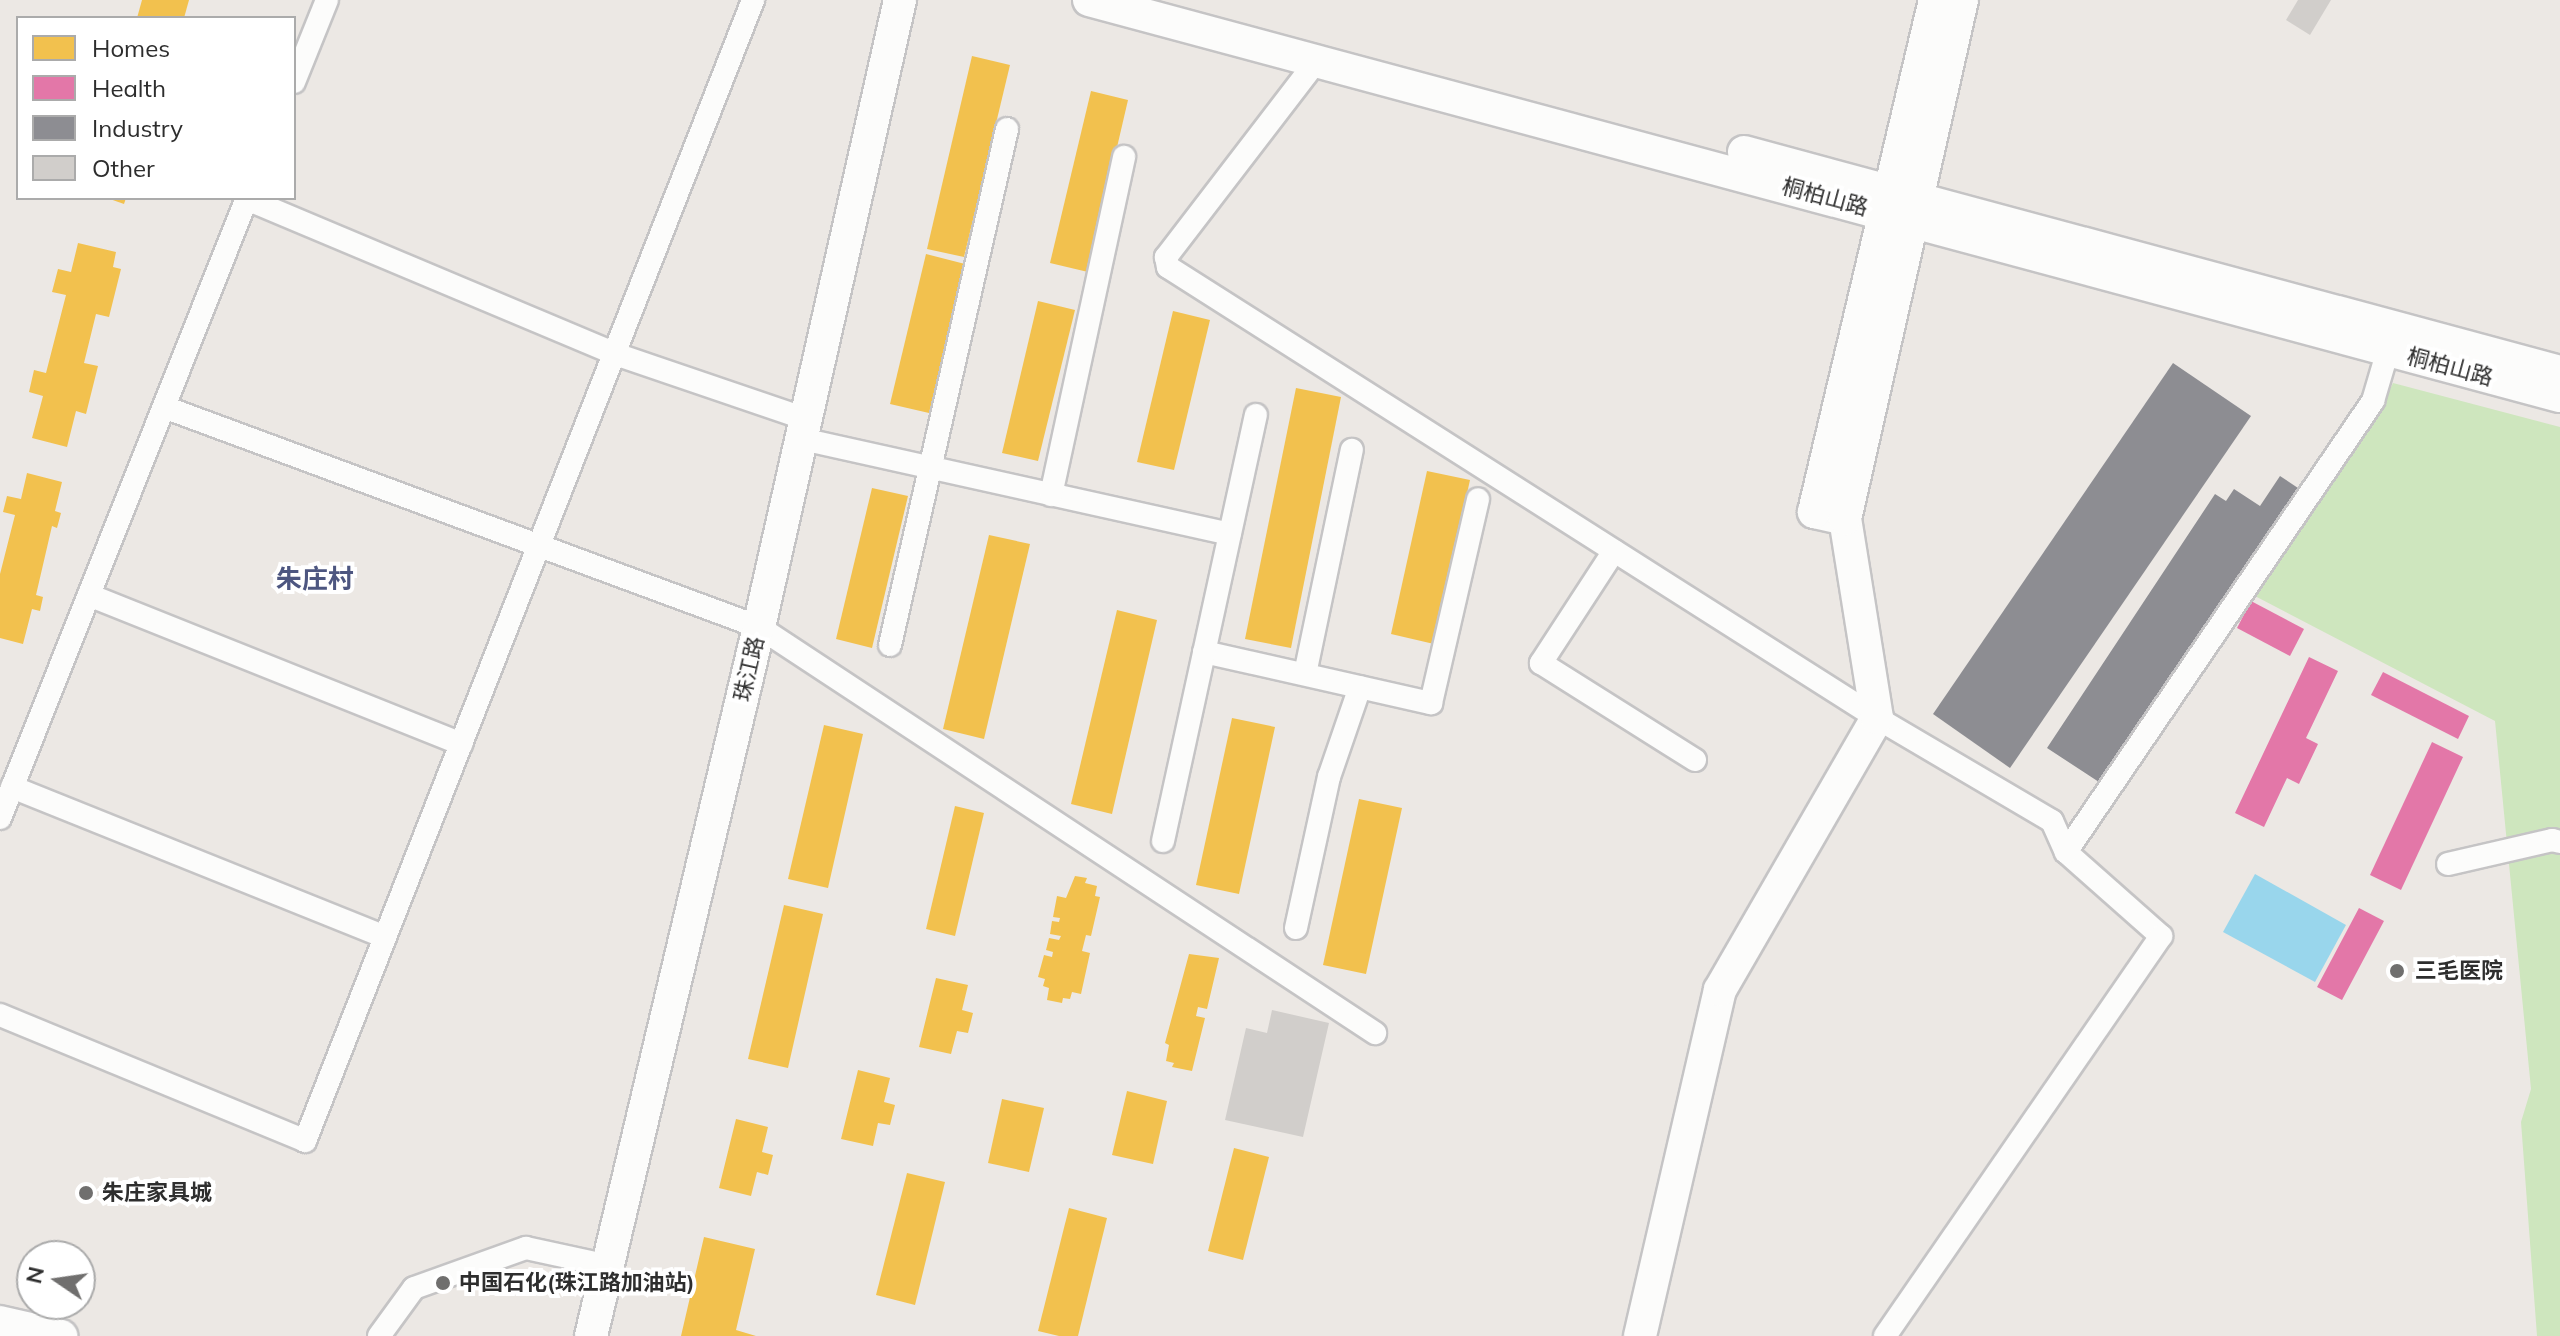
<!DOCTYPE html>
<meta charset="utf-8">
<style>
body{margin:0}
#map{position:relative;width:2560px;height:1336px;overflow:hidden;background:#ece8e4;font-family:Mulish,"Noto Sans SC",sans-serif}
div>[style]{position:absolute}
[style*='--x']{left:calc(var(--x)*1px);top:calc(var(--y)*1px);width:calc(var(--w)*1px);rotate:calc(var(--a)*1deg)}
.green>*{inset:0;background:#cee6be}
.water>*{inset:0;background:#99d6ec}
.homes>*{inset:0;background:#f2c14e}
.health>*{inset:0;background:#e377a8}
.industry>*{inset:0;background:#8d8d92}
.building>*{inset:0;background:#d1cecb}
.roads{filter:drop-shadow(2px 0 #c5c4c5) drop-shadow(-2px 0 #c5c4c5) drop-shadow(0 2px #c5c4c5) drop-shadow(0 -2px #c5c4c5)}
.street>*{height:22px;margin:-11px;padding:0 11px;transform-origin:11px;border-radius:11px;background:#fcfcfb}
.secondary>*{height:32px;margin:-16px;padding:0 16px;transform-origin:16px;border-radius:16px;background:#fcfcfb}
.dots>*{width:22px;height:22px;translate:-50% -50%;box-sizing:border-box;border:4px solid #fff;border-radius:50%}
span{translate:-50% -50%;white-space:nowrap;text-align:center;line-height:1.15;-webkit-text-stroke:8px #fff;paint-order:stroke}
.street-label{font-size:22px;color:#2e2e2e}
.poi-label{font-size:22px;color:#2e2e2e;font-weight:700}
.left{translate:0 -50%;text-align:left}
.quarter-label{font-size:26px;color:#4d5680;font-weight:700}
.legend{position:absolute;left:16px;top:16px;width:280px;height:184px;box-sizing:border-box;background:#fff;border:2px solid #ababab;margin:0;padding:10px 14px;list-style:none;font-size:24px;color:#2e2e2e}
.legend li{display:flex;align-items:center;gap:16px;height:40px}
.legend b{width:40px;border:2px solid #ababab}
.north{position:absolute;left:16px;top:1240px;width:80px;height:80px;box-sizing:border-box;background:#fff;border:2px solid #ababab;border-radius:50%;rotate:283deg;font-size:22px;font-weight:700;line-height:32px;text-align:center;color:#2e2e2e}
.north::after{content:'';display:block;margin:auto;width:28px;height:36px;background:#706f6e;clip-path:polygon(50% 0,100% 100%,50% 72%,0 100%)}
</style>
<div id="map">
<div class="green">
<div style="clip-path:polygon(2393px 383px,2560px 427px,2560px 1336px,2537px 1336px,2521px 1122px,2531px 1089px,2495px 721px,2253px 595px,2375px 420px)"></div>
</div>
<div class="water">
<div style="clip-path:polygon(2255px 874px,2346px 925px,2315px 982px,2223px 932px)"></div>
</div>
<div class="homes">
<div style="clip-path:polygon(142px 0,189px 0,184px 18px,137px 18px)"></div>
<div style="clip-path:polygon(972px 56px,1010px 65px,964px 257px,927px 249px)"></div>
<div style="clip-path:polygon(1091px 91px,1128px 100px,1088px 272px,1050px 263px)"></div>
<div style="clip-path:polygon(107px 198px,126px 198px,124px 204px)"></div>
<div style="clip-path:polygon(78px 243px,116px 252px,113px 267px,121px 269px,109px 317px,96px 314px,84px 363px,98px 366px,86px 414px,76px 411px,67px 447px,32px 438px,43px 396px,29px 392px,34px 370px,46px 373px,66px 295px,52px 292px,58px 269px,71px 272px)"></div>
<div style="clip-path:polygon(926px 254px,965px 264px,929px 413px,890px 404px)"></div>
<div style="clip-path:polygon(1038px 301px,1075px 310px,1038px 461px,1002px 453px)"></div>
<div style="clip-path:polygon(1173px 311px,1210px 320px,1174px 470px,1137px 462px)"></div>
<div style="clip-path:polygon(1296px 388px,1341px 397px,1291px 648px,1245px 639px)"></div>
<div style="clip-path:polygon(1427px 471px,1470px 480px,1434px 644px,1391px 634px)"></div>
<div style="clip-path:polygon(27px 473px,62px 482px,55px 511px,61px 513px,57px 528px,52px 526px,36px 595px,43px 597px,40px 611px,32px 609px,23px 644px,0 638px,0 574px,15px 515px,3px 512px,7px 496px,21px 499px)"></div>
<div style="clip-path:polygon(872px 488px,908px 496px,872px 648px,836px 639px)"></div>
<div style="clip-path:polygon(989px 535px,1030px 544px,984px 739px,943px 729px)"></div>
<div style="clip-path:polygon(1117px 610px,1157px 620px,1112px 814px,1071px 804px)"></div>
<div style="clip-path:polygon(1232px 718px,1275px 727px,1239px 894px,1196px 885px)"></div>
<div style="clip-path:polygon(824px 725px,863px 734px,828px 888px,788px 879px)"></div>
<div style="clip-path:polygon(1359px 799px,1402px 808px,1366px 974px,1323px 965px)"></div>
<div style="clip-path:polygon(955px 806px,984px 813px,955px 936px,926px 929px)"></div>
<div style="clip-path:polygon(1075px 876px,1087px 878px,1085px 883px,1097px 886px,1095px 896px,1100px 897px,1091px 936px,1086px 935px,1082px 951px,1090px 953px,1081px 994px,1072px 992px,1070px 999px,1063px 998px,1062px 1003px,1047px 1000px,1049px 988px,1043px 986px,1045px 979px,1038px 977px,1044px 955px,1052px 957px,1053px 952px,1046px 950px,1049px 938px,1059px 940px,1061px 936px,1050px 934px,1052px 921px,1059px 922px,1060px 918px,1053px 917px,1057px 896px,1066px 898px)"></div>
<div style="clip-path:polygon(784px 905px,823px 914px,788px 1068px,748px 1059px)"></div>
<div style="clip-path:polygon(1189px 954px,1219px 958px,1207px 1009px,1198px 1007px,1196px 1016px,1205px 1018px,1192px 1071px,1172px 1067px,1174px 1063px,1166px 1061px,1169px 1045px,1165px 1043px)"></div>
<div style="clip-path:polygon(936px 978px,968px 985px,962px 1010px,973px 1013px,968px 1033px,957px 1031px,951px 1054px,919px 1047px)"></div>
<div style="clip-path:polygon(858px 1070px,890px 1078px,884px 1102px,895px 1105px,890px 1125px,878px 1123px,873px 1146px,841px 1139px)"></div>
<div style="clip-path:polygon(1127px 1091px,1167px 1101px,1153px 1164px,1112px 1155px)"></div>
<div style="clip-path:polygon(1002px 1099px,1044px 1108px,1029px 1172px,988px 1163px)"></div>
<div style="clip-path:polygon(736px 1119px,768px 1127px,762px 1152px,773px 1155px,768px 1175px,757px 1172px,751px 1196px,719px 1188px)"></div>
<div style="clip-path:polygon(1234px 1148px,1269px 1157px,1243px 1260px,1208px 1251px)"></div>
<div style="clip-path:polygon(907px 1173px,945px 1182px,915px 1305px,876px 1295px)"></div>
<div style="clip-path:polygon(1069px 1208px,1107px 1218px,1078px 1336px,1059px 1336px,1038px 1331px)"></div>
<div style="clip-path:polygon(704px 1237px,755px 1249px,736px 1330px,756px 1336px,681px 1336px)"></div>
</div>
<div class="health">
<div style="clip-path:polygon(2251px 601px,2304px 629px,2290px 656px,2237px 628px)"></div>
<div style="clip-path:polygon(2309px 657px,2338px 671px,2306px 738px,2318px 744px,2299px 784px,2287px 778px,2264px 827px,2235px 813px)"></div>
<div style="clip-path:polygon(2383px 672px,2469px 716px,2458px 739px,2371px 695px)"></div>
<div style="clip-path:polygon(2432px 742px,2463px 757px,2401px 890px,2370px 875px)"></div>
<div style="clip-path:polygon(2359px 908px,2384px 921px,2342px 1000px,2317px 987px)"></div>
</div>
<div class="industry">
<div style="clip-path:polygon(2173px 363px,2251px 416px,2010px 768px,1933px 714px)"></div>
<div style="clip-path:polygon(2280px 476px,2298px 488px,2102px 784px,2047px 748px,2215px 494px,2226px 501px,2234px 489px,2260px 506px)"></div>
</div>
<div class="building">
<div style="clip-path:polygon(2298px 0,2331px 0,2310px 35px,2286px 20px)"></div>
<div style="clip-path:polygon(1272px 1010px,1329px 1023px,1303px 1137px,1225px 1120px,1246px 1028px,1267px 1033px)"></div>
</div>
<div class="roads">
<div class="street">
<div style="--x:1318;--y:59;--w:250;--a:127.5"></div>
<div style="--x:1166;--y:257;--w:10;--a:79"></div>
<div style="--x:1168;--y:267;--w:840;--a:32.46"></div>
<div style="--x:1877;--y:718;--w:203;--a:30.5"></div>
<div style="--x:2052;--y:821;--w:34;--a:66"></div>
<div style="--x:2066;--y:852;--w:127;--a:41.5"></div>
<div style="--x:2161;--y:936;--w:486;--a:124.6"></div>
<div style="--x:294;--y:82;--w:88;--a:-68.1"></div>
<div style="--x:247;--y:199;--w:399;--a:22.8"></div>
<div style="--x:615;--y:354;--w:202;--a:18.8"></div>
<div style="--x:164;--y:407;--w:634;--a:20.29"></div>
<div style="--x:759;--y:627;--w:738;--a:33.39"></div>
<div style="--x:802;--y:439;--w:438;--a:12.5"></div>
<div style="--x:1051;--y:495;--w:346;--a:-77.8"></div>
<div style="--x:1614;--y:551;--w:134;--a:123.1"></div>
<div style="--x:1541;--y:663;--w:182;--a:32.2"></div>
<div style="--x:89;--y:595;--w:401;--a:21.8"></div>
<div style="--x:890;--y:645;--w:529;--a:-77.22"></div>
<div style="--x:1204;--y:652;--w:233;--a:12.7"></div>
<div style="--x:1431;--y:703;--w:209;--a:-77"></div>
<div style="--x:1305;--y:674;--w:229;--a:-78.2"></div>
<div style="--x:12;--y:787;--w:402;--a:21.9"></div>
<div style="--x:0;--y:818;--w:667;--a:-68.28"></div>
<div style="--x:1163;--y:841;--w:436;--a:-77.7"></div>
<div style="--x:2066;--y:852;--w:546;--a:-55.76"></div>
<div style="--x:2373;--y:401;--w:53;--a:-73.6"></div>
<div style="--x:2448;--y:864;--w:107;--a:-13"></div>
<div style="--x:2552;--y:840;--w:8;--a:14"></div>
<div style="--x:1296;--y:928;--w:155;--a:-77.7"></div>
<div style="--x:1329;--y:777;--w:95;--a:-71"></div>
<div style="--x:0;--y:1015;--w:330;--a:22.4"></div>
<div style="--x:305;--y:1141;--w:1226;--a:-68.56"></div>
<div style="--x:379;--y:1336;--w:59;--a:-53.9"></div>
<div style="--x:414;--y:1288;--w:119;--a:-19.7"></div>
<div style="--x:526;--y:1248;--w:85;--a:12.2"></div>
</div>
<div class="secondary">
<div style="--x:1089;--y:0;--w:1523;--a:15.07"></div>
<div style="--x:1744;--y:152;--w:845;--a:15.09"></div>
<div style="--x:1845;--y:519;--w:32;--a:-167"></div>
<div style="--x:1814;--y:512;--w:526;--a:-76.7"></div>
<div style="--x:0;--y:1322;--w:63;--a:12.9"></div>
<div style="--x:591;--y:1336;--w:729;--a:-76.67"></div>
<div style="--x:759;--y:627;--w:643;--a:-77.33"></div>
<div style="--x:1640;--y:1336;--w:355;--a:-77"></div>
<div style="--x:1720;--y:990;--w:314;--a:-60"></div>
<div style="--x:1877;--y:718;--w:202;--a:-99.1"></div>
<div style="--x:1845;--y:519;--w:532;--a:-77.3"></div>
</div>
</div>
<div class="dots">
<div style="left:2397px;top:971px;background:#706f6e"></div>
<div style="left:86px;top:1193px;background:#706f6e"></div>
<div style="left:443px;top:1283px;background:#706f6e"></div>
</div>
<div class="street-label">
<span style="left:1825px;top:197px;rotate:15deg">桐柏山路</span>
<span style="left:2450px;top:367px;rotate:15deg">桐柏山路</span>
<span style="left:749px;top:669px;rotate:-77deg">珠江路</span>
</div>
<div class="poi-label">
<span class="left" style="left:2415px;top:971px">三毛医院</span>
<span class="left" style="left:102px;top:1193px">朱庄家具城</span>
<span class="left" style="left:459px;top:1283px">中国石化(珠江路加油站)</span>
</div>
<div class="quarter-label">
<span style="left:315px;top:579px">朱庄村</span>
</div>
<ul class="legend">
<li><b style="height:22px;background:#f2c14e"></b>Homes</li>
<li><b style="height:22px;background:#e377a8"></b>Health</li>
<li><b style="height:22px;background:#8d8d92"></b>Industry</li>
<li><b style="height:22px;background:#d1cecb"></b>Other</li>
</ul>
<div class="north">N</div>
</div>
